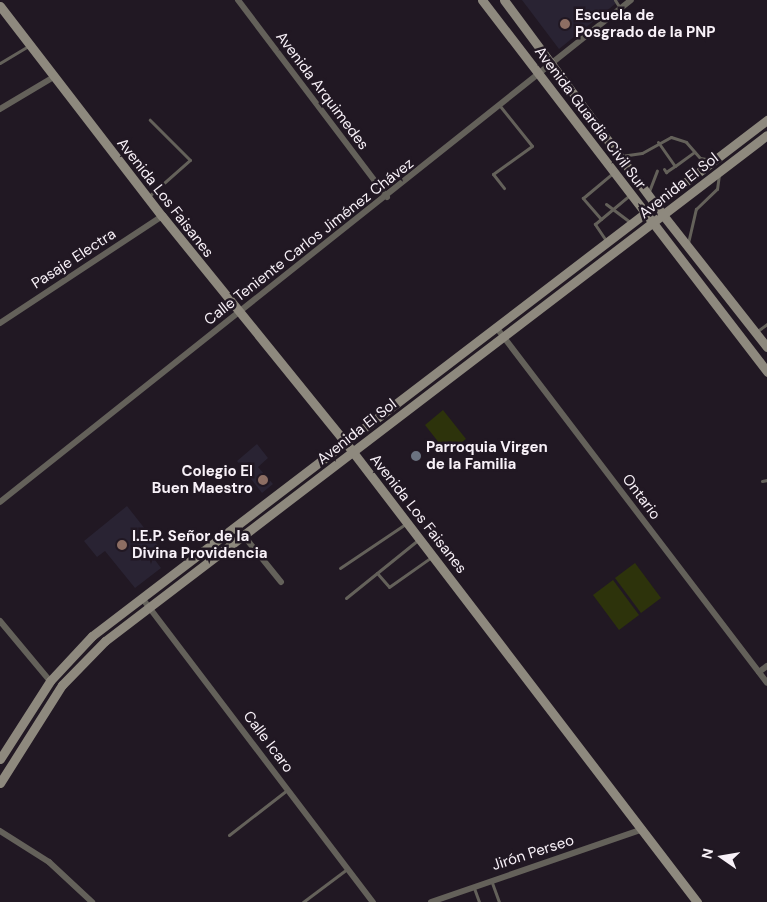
<!DOCTYPE html>
<meta charset="utf-8">
<style>
body{margin:0}
#map{position:relative;width:767px;height:902px;overflow:hidden;background:#211823;font-family:"DM Sans",sans-serif}
div>[style]{position:absolute}
[style*='--x']{left:calc(var(--x)*1px);top:calc(var(--y)*1px);width:calc(var(--w)*1px);rotate:calc(var(--a)*1deg)}
.education>*{inset:0;background:#292333}
.green>*{inset:0;background:#2d330b}
.lane>*{height:3px;margin:-1.5px;padding:0 1.5px;transform-origin:1.5px;border-radius:1.5px;background:#64615a}
.street>*{height:6px;margin:-3px;padding:0 3px;transform-origin:3px;border-radius:3px;background:#64615a}
.secondary>*{height:9px;margin:-4.5px;padding:0 4.5px;transform-origin:4.5px;border-radius:4.5px;background:#8e897e}
.dots>*{width:14px;height:14px;translate:-50% -50%;box-sizing:border-box;border:2px solid #211823;border-radius:50%}
span{translate:-50% -50%;white-space:nowrap;text-align:center;line-height:1.15;-webkit-text-stroke:5px #211823;paint-order:stroke}
.poi-label{font-size:15px;color:#f8f1f8;font-weight:700}
.left{translate:0 -50%;text-align:left}
.right{translate:-100% -50%;text-align:right}
.street-label{font-size:15px;color:#f8f1f8}
.north{position:absolute;left:697px;top:832px;width:50px;height:50px;-webkit-text-stroke:4px #211823;paint-order:stroke;rotate:283deg;font-size:14px;font-weight:700;line-height:20px;text-align:center;color:#f8f1f8}
.north::after{content:'';display:block;margin:auto;width:18px;height:22px;background:#f8f1f8;clip-path:polygon(50% 0,100% 100%,50% 72%,0 100%)}
</style>
<div id="map">
<div class="education">
<div style="clip-path:polygon(522px 0,620px 0,559px 49px)"></div>
<div style="clip-path:polygon(257px 444px,268px 458px,258px 467px,273px 484px,262px 493px,237px 461px)"></div>
<div style="clip-path:polygon(127px 506px,160px 548px,152px 556px,161px 568px,135px 588px,105px 551px,97px 557px,84px 541px)"></div>
</div>
<div class="green">
<div style="clip-path:polygon(443px 410px,466px 439px,447px 453px,425px 425px)"></div>
<div style="clip-path:polygon(635px 563px,661px 598px,641px 613px,615px 578px)"></div>
<div style="clip-path:polygon(613px 580px,639px 615px,619px 630px,593px 595px)"></div>
</div>
<div class="lane">
<div style="--x:615;--y:0;--w:9;--a:58"></div>
<div style="--x:0;--y:63;--w:33;--a:-31"></div>
<div style="--x:500;--y:106;--w:51;--a:51.3"></div>
<div style="--x:532;--y:146;--w:48;--a:144.3"></div>
<div style="--x:493;--y:174;--w:18;--a:52"></div>
<div style="--x:658;--y:142;--w:29;--a:55"></div>
<div style="--x:675;--y:166;--w:24;--a:-36"></div>
<div style="--x:621;--y:156;--w:21;--a:-8"></div>
<div style="--x:642;--y:153;--w:33;--a:-29"></div>
<div style="--x:671;--y:137;--w:16;--a:18"></div>
<div style="--x:686;--y:142;--w:21;--a:49"></div>
<div style="--x:700;--y:158;--w:12;--a:9"></div>
<div style="--x:664;--y:169;--w:4;--a:56"></div>
<div style="--x:666;--y:172;--w:11;--a:-34"></div>
<div style="--x:648;--y:194;--w:25;--a:-69"></div>
<div style="--x:148;--y:197;--w:56;--a:-41.4"></div>
<div style="--x:190;--y:160;--w:57;--a:-135"></div>
<div style="--x:606;--y:204;--w:30;--a:37"></div>
<div style="--x:601;--y:219;--w:28;--a:-131"></div>
<div style="--x:583;--y:198;--w:40;--a:-40"></div>
<div style="--x:607;--y:242;--w:22;--a:-124"></div>
<div style="--x:595;--y:224;--w:47;--a:-39.8"></div>
<div style="--x:688;--y:243;--w:35;--a:-77"></div>
<div style="--x:696;--y:209;--w:29;--a:-44"></div>
<div style="--x:717;--y:189;--w:15;--a:-82"></div>
<div style="--x:756;--y:332;--w:14;--a:-36"></div>
<div style="--x:762;--y:481;--w:5;--a:-11"></div>
<div style="--x:340;--y:568;--w:81;--a:-33.9"></div>
<div style="--x:377;--y:573;--w:18;--a:49"></div>
<div style="--x:389;--y:587;--w:54;--a:-35.2"></div>
<div style="--x:346;--y:598;--w:94;--a:-38.9"></div>
<div style="--x:229;--y:835;--w:73;--a:-37.8"></div>
<div style="--x:491;--y:880;--w:23;--a:70"></div>
<div style="--x:474;--y:888;--w:15;--a:70"></div>
<div style="--x:303;--y:902;--w:55;--a:-36.9"></div>
</div>
<div class="street">
<div style="--x:238;--y:0;--w:247;--a:52.9"></div>
<div style="--x:0;--y:109;--w:61;--a:-30.8"></div>
<div style="--x:0;--y:323;--w:194;--a:-33.4"></div>
<div style="--x:496;--y:327;--w:447;--a:52.7"></div>
<div style="--x:0;--y:502;--w:806;--a:-38.5"></div>
<div style="--x:244;--y:536;--w:59;--a:51.2"></div>
<div style="--x:142;--y:598;--w:382;--a:52.8"></div>
<div style="--x:0;--y:621;--w:78;--a:50.2"></div>
<div style="--x:759;--y:672;--w:10;--a:-37"></div>
<div style="--x:0;--y:831;--w:58;--a:32.3"></div>
<div style="--x:49;--y:862;--w:59;--a:42.9"></div>
<div style="--x:431;--y:902;--w:224;--a:-19"></div>
</div>
<div class="secondary">
<div style="--x:482;--y:0;--w:469;--a:52.5"></div>
<div style="--x:504;--y:0;--w:267;--a:53.5"></div>
<div style="--x:663;--y:215;--w:168;--a:51.8"></div>
<div style="--x:0;--y:6;--w:265;--a:52.4"></div>
<div style="--x:162;--y:216;--w:292;--a:51"></div>
<div style="--x:346;--y:443;--w:578;--a:52.59"></div>
<div style="--x:0;--y:759;--w:93;--a:-57.3"></div>
<div style="--x:50;--y:681;--w:62;--a:-47"></div>
<div style="--x:92;--y:636;--w:850;--a:-37.4"></div>
<div style="--x:0;--y:783;--w:116;--a:-57.7"></div>
<div style="--x:62;--y:685;--w:62;--a:-45.7"></div>
<div style="--x:105;--y:641;--w:833;--a:-37.39"></div>
</div>
<div class="dots">
<div style="left:565px;top:24px;background:#8d6e63"></div>
<div style="left:416px;top:456px;background:#6b7280"></div>
<div style="left:263px;top:480px;background:#8d6e63"></div>
<div style="left:122px;top:545px;background:#8d6e63"></div>
</div>
<div class="poi-label">
<span class="left" style="left:575px;top:24px">Escuela de<br>Posgrado de la PNP</span>
<span class="left" style="left:426px;top:456px">Parroquia Virgen<br>de la Familia</span>
<span class="right" style="left:253px;top:480px">Colegio El<br>Buen Maestro</span>
<span class="left" style="left:132px;top:545px">I.E.P. Señor de la<br>Divina Providencia</span>
</div>
<div class="street-label">
<span style="left:322px;top:91px;rotate:53deg">Avenida Arquimedes</span>
<span style="left:590px;top:118px;rotate:53deg">Avenida Guardia Civil Sur</span>
<span style="left:679px;top:186px;rotate:-38deg">Avenida El Sol</span>
<span style="left:165px;top:198px;rotate:52deg">Avenida Los Faisanes</span>
<span style="left:309px;top:242px;rotate:-38deg">Calle Teniente Carlos Jiménez Chávez</span>
<span style="left:74px;top:259px;rotate:-33deg">Pasaje Electra</span>
<span style="left:357px;top:432px;rotate:-38deg">Avenida El Sol</span>
<span style="left:641px;top:497px;rotate:53deg">Ontario</span>
<span style="left:418px;top:514px;rotate:52deg">Avenida Los Faisanes</span>
<span style="left:268px;top:742px;rotate:53deg">Calle Icaro</span>
<span style="left:533px;top:853px;rotate:-18deg">Jirón Perseo</span>
</div>
<div class="north">N</div>
</div>
